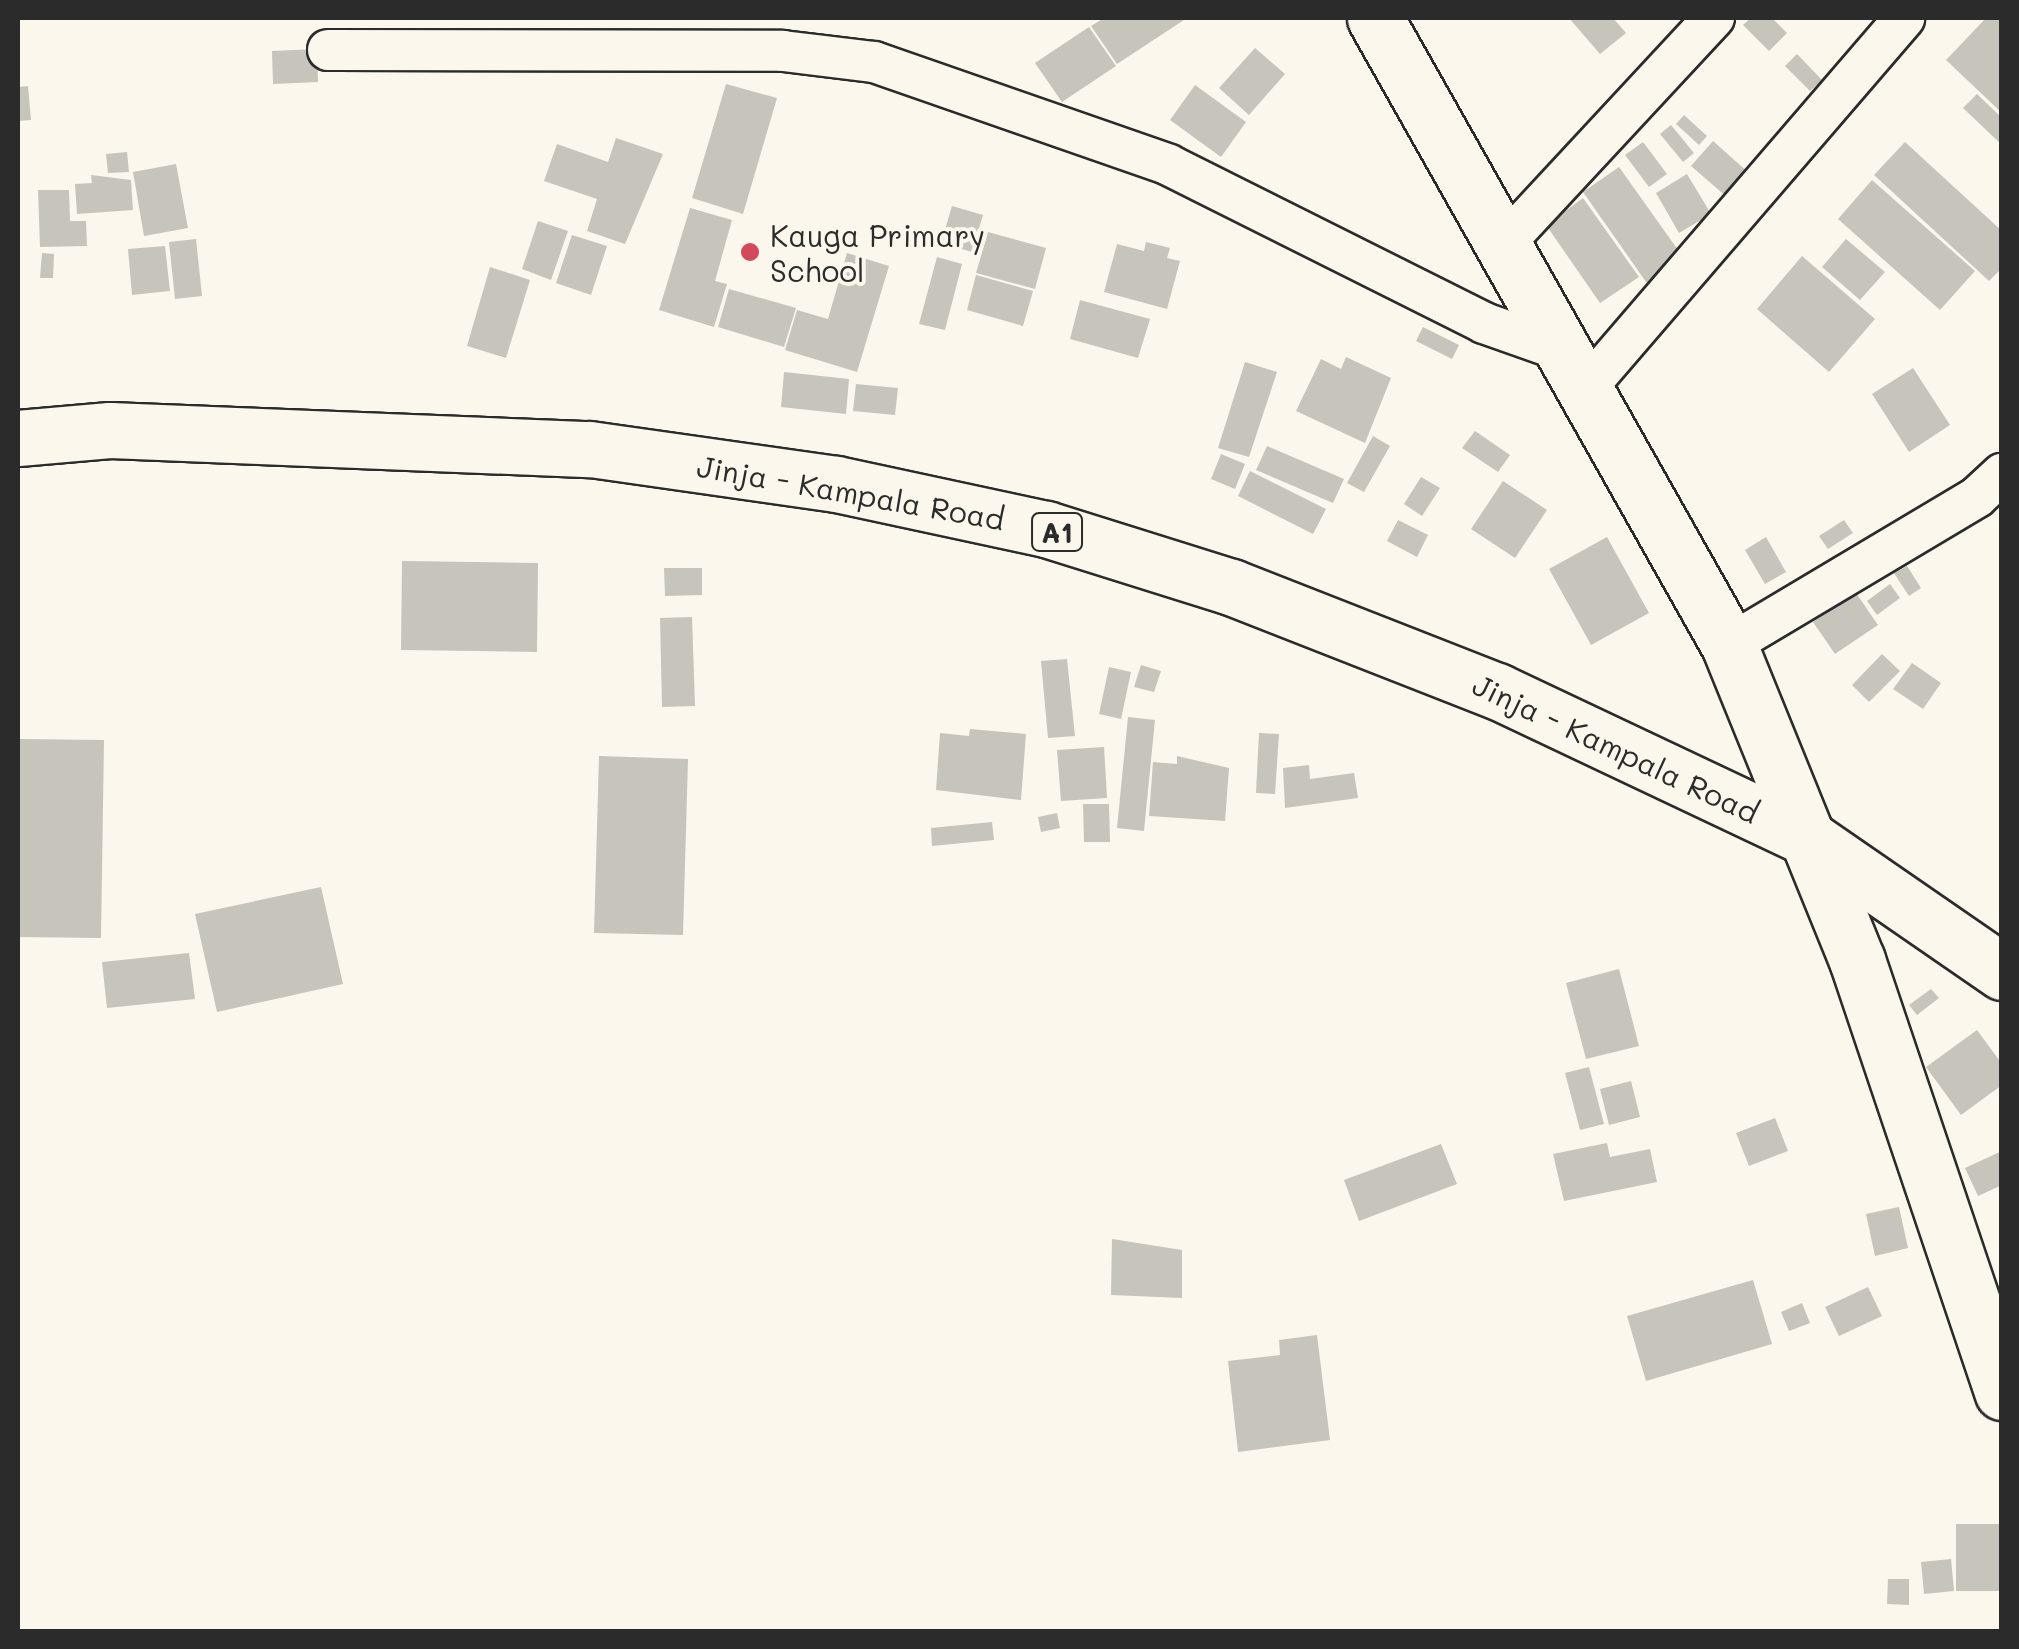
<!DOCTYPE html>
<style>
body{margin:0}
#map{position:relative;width:2019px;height:1649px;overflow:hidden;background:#fbf7ec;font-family:Mali,sans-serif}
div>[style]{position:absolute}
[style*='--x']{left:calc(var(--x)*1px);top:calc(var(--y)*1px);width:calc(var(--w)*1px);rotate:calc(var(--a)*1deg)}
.building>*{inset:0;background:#c7c4bc}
.roads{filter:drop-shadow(2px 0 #2b2b2b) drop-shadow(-2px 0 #2b2b2b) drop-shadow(0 2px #2b2b2b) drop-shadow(0 -2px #2b2b2b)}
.street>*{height:40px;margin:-20px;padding:0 20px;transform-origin:20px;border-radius:20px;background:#fbf7ec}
.secondary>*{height:55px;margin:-27.5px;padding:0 27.5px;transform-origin:27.5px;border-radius:27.5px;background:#fbf7ec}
.highway>*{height:55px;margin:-27.5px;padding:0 27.5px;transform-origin:27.5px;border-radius:27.5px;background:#fbf7ec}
.dots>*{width:28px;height:28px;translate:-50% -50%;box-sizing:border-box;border:5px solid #fbf7ec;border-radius:50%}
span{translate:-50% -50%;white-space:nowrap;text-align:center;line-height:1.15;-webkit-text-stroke:8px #fbf7ec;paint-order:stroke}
.shield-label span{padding:2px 8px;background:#fbf7ec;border:2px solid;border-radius:8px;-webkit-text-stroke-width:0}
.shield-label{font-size:28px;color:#2b2b2b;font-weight:700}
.poi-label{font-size:30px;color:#2b2b2b}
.left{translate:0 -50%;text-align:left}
.street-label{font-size:30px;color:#2b2b2b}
.frame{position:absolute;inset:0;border:20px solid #2b2b2b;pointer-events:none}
</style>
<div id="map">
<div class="building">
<div style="clip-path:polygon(1104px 18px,1187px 18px,1117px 64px,1091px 26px)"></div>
<div style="clip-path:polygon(1569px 18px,1613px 18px,1626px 33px,1600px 54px)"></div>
<div style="clip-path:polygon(1751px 18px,1772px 18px,1787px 33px,1769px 51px,1743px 25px)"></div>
<div style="clip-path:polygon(1986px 18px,2002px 18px,2002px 113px,1946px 60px)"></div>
<div style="clip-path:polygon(1089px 27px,1116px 66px,1062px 102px,1035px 63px)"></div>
<div style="clip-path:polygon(1255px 48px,1285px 74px,1249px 115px,1219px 88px)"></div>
<div style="clip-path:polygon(317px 49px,318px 82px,273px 84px,272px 51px)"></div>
<div style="clip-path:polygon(1797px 54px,1822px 80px,1810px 91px,1785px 66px)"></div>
<div style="clip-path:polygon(726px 84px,777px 98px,743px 214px,692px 198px)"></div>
<div style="clip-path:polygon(1195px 85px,1246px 122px,1221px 157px,1170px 120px)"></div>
<div style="clip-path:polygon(28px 86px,31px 120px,18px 121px,18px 87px)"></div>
<div style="clip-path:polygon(1977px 94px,2002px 118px,2002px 145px,1963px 108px)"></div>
<div style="clip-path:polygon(1684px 115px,1707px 136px,1699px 145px,1676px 124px)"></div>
<div style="clip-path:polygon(1671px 125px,1694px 153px,1683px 162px,1660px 134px)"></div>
<div style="clip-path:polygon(616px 138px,663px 154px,625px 244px,587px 231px,597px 199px,544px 181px,557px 144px,608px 162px)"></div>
<div style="clip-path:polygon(1713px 141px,1750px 174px,1728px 198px,1691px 166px)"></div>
<div style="clip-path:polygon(1643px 142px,1667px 174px,1649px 187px,1625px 155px)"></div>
<div style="clip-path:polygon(1905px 142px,2002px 231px,2002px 268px,1989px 281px,1874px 175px)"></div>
<div style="clip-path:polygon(127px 152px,129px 172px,108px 173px,106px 154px)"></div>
<div style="clip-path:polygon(176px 164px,188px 228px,144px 236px,133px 172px)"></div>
<div style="clip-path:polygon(1619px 167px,1688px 264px,1651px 289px,1583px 192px)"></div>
<div style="clip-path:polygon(1687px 174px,1711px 214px,1679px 233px,1656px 193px)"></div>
<div style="clip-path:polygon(91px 175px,131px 180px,133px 210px,77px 214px,75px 184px,92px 183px)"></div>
<div style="clip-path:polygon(1872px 180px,1975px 271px,1940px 310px,1838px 219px)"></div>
<div style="clip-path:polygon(38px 190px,69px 190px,70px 221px,86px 221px,87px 246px,40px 247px)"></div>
<div style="clip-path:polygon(1583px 198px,1639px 277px,1600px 303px,1546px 225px)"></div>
<div style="clip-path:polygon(952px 206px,983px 215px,972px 252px,941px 243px)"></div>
<div style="clip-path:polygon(690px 208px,732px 220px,715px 281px,727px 284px,714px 327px,659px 310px)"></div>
<div style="clip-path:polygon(538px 221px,568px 231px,551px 280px,522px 269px)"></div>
<div style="clip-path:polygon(988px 232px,1046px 248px,1035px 289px,976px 273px)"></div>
<div style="clip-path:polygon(572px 235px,607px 246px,591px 295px,556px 283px)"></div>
<div style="clip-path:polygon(196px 239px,202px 296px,175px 299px,169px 242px)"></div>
<div style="clip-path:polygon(1846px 239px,1885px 272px,1860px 300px,1822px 267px)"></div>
<div style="clip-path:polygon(1146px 242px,1170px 248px,1167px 258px,1180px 261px,1167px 309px,1104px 292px,1117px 244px,1144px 251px)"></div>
<div style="clip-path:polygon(165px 246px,170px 291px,132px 295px,128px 249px)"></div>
<div style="clip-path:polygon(42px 253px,54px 254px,53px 278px,40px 278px)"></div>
<div style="clip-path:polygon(847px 253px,889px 266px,857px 372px,785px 350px,797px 310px,828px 319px)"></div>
<div style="clip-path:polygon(1802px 256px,1875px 319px,1829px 372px,1757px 309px)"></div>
<div style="clip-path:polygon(937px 257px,962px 264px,945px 330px,919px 324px)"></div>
<div style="clip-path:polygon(490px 267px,530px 280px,506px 358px,467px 346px)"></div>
<div style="clip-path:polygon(976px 275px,1033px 291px,1023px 326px,967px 310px)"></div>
<div style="clip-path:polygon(729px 289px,796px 308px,784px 347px,718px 327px)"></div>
<div style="clip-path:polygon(1080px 300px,1150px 319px,1138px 358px,1070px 339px)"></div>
<div style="clip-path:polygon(1423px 327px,1459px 345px,1452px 359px,1416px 341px)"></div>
<div style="clip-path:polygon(1346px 357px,1391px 378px,1365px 443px,1296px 411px,1321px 359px,1341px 369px)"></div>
<div style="clip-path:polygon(1245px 362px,1277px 372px,1249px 457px,1218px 448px)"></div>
<div style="clip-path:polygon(1913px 368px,1950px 425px,1909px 452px,1872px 394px)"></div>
<div style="clip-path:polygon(784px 372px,849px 379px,846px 414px,781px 407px)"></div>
<div style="clip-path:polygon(856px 384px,898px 388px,895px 415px,853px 411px)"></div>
<div style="clip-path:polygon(1475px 431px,1510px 455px,1498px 472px,1462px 448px)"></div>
<div style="clip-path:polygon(1373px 436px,1390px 446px,1364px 492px,1347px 483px)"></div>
<div style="clip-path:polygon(1267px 446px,1344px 479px,1333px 503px,1256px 470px)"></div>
<div style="clip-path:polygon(1221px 454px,1245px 464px,1235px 489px,1211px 479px)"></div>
<div style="clip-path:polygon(1250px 471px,1326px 509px,1313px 534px,1238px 496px)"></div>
<div style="clip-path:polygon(1421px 477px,1440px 488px,1422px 516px,1404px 504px)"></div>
<div style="clip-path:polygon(1503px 481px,1547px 510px,1515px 558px,1471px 529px)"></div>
<div style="clip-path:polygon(1398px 520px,1428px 535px,1417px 557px,1387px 541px)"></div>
<div style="clip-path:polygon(1844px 520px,1853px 533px,1828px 549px,1819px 536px)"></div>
<div style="clip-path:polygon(1607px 537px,1649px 613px,1591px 645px,1549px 569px)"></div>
<div style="clip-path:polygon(1766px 537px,1786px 572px,1765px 584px,1745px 550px)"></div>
<div style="clip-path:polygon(402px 561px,538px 563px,537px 652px,401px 650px)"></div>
<div style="clip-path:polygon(1907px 566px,1921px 588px,1909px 596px,1894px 573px)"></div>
<div style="clip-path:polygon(664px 568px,702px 568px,702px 595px,665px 596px)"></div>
<div style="clip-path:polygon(1890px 584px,1900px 598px,1877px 615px,1867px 601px)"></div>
<div style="clip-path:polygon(1856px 593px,1878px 625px,1835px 654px,1813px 622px)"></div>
<div style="clip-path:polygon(692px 617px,695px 706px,662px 707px,660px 618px)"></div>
<div style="clip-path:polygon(1882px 654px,1900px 671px,1869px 702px,1852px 685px)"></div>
<div style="clip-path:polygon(1067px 659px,1075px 736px,1048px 738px,1041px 661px)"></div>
<div style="clip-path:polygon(1912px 663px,1941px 683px,1923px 709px,1893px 689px)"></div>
<div style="clip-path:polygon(1141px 665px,1161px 671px,1154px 692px,1134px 687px)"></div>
<div style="clip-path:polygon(1109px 667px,1131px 672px,1121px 719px,1099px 714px)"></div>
<div style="clip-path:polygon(1128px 717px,1155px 720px,1144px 831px,1117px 828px)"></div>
<div style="clip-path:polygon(970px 729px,1026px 734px,1021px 800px,936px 790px,940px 733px,969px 736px)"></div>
<div style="clip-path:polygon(1259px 733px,1279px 734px,1275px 794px,1256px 793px)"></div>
<div style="clip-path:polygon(20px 739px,104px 740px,101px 938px,18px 937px)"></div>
<div style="clip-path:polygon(1104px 747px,1107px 798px,1061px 801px,1057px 750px)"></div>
<div style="clip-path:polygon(599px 756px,688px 759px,683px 935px,594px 933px)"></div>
<div style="clip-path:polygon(1177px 756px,1229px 768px,1225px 821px,1149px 816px,1153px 762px,1177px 764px)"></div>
<div style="clip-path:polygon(1309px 765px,1310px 779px,1354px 773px,1358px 798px,1285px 808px,1283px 768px)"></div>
<div style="clip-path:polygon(1083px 804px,1109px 804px,1110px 842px,1084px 842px)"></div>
<div style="clip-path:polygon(1057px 813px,1060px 828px,1041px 832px,1038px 817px)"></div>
<div style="clip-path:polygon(992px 822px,994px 840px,932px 846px,931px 828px)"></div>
<div style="clip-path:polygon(321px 887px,343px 984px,217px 1012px,195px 914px)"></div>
<div style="clip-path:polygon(189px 953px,195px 999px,107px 1008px,102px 962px)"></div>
<div style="clip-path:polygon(1619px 969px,1639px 1046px,1586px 1059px,1566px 983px)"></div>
<div style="clip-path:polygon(1931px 989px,1939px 998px,1917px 1015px,1909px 1005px)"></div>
<div style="clip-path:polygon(1977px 1030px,2002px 1064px,2002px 1085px,1961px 1115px,1926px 1067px)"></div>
<div style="clip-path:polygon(1589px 1067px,1604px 1124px,1580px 1130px,1565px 1073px)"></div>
<div style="clip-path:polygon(1631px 1081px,1640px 1117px,1609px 1125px,1600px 1089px)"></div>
<div style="clip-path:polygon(1775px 1118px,1788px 1151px,1749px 1166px,1736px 1133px)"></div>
<div style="clip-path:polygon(1607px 1143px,1610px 1157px,1650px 1149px,1657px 1182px,1564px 1201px,1553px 1154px)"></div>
<div style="clip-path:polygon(1441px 1144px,1457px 1184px,1359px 1221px,1344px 1180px)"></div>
<div style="clip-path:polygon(2002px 1151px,2002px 1185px,1978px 1196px,1965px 1168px)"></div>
<div style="clip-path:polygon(1899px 1207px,1908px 1248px,1875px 1256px,1866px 1214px)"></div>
<div style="clip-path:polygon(1112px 1239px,1182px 1250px,1182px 1298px,1111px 1295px)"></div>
<div style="clip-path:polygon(1753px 1280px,1772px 1344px,1646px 1381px,1627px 1316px)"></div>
<div style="clip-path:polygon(1868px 1287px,1882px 1316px,1839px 1336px,1825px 1307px)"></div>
<div style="clip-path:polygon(1802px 1303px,1810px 1323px,1789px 1331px,1781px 1312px)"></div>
<div style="clip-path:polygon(1317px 1335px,1330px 1440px,1238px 1452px,1228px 1361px,1280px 1355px,1279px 1340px)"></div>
<div style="clip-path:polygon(1956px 1524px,2002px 1524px,2002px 1591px,1956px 1591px)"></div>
<div style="clip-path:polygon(1951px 1559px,1954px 1591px,1924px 1594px,1921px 1562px)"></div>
<div style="clip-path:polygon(1888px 1579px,1909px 1579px,1909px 1605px,1887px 1604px)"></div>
</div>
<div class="roads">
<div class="street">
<div style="--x:328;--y:50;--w:455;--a:0.1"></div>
<div style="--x:783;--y:51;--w:92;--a:6.9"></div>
<div style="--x:874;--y:62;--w:312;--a:19.2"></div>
<div style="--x:1169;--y:165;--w:352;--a:26.6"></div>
<div style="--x:1484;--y:323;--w:90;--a:19.4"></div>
<div style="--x:1501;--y:247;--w:313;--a:-47.1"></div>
<div style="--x:1588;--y:386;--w:485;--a:-49.3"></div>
<div style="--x:1729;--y:645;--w:289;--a:-30.8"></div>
<div style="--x:1977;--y:497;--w:34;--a:-43"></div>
</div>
<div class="secondary">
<div style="--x:1375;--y:18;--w:720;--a:60.55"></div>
<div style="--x:1729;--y:645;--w:340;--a:67.9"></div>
<div style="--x:1857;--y:960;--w:456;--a:71.4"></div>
</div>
<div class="highway">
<div style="--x:18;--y:438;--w:92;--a:-5"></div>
<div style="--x:110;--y:430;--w:480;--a:2.3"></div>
<div style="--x:590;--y:449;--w:248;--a:8.1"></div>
<div style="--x:836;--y:484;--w:215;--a:12.1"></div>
<div style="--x:1046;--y:529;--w:194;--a:17.4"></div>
<div style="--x:1231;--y:587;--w:286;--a:21.4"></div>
<div style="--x:1497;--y:691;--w:344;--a:25.3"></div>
<div style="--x:1808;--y:838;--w:236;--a:34.6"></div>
</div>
</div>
<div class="dots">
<div style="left:750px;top:252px;background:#d1495b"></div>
</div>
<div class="shield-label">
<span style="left:1057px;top:532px">A1</span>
</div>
<div class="poi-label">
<span class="left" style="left:770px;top:252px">Kauga Primary<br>School</span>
</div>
<div class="street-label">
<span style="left:851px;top:492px;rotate:10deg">Jinja - Kampala Road</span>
<span style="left:1616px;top:748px;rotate:25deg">Jinja - Kampala Road</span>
</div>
<div class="frame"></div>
</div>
